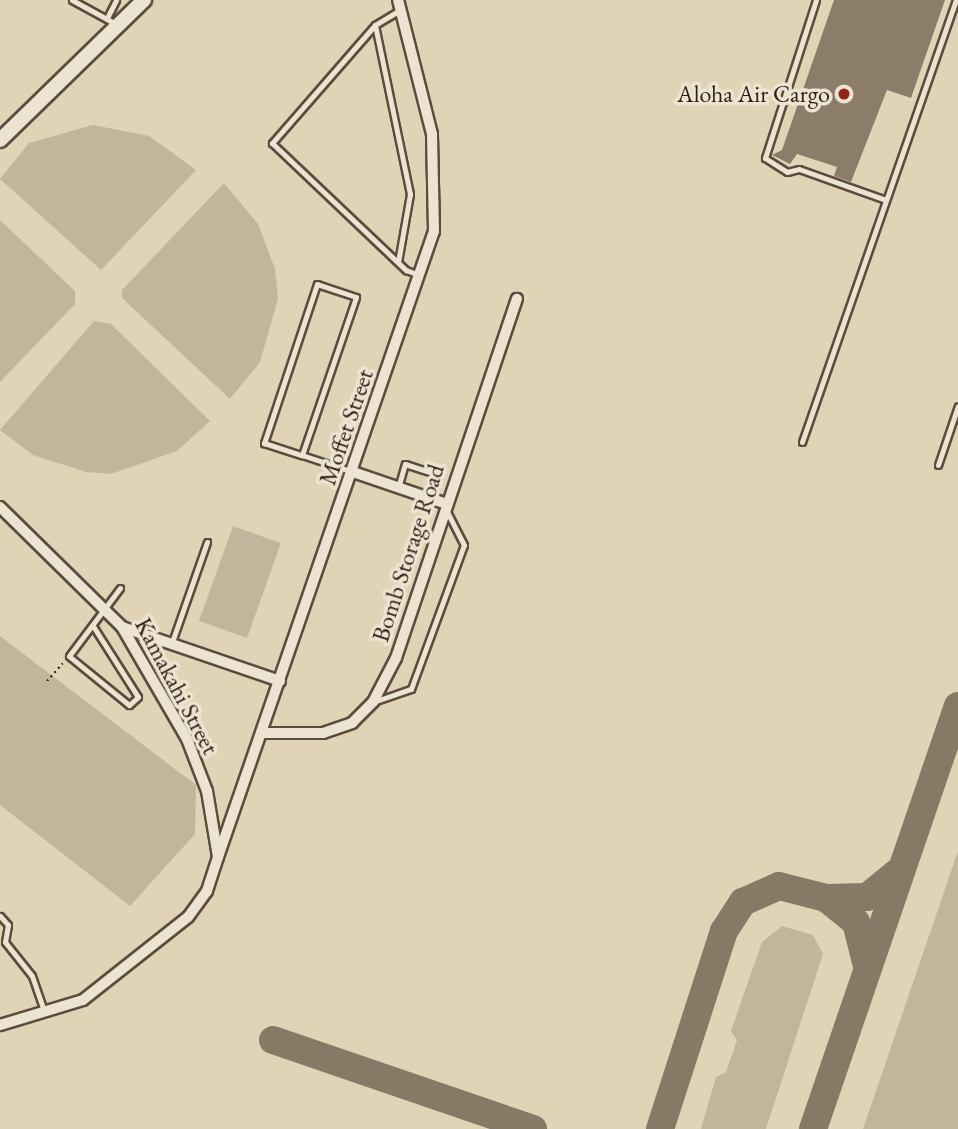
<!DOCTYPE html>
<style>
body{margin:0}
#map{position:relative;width:958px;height:1129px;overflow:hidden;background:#e1d4b6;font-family:"EB Garamond",serif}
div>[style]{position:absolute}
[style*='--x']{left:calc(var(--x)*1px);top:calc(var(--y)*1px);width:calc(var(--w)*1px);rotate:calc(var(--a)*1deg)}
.green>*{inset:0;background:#c3b59b}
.taxiway>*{height:28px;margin:-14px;padding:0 14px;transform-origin:14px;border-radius:14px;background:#887966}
.building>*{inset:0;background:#8b7d69}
.path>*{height:2px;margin-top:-1px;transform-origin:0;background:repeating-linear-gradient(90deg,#2e1e16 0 2px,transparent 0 5.5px)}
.roads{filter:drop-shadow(2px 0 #5b4c3e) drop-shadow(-2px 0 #5b4c3e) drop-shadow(0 2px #5b4c3e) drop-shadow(0 -2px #5b4c3e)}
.service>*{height:5px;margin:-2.5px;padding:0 2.5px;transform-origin:2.5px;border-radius:2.5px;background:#ece3d0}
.minor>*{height:10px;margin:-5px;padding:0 5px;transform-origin:5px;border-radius:5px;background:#ece3d0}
.tertiary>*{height:14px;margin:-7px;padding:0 7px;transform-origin:7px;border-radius:7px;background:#ece3d0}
.dots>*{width:19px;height:19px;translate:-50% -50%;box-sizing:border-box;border:4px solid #ece3d0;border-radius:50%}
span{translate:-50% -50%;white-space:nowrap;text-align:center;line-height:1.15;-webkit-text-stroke:7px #ece3d0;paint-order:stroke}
.poi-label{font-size:24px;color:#2e1e16}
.right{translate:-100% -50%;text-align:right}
.street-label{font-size:24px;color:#2e1e16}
</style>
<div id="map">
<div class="green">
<div style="clip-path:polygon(93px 125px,149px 136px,196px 170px,101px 270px,0 179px,29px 143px)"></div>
<div style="clip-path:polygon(224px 183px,258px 224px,275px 269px,278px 299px,260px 362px,230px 399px,122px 298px,122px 290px)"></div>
<div style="clip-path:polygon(0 220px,75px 291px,75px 304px,0 382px)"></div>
<div style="clip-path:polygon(94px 321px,111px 324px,210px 421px,177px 451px,111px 474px,86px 472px,33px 455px,0 430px)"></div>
<div style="clip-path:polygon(233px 526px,281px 543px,247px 638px,199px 621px)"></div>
<div style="clip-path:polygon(0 636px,196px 785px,195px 834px,130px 906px,0 805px)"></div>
<div style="clip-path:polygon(958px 851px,958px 1129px,863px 1129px)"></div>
<div style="clip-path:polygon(782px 926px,813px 935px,823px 954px,766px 1129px,701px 1129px,716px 1077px,726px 1072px,737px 1040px,731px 1031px,762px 942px)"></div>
</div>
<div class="taxiway">
<div style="--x:826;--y:898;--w:41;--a:-1.4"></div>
<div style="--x:867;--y:897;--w:41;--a:-39.1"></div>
<div style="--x:273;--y:1040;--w:275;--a:18.9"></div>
<div style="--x:660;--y:1129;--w:208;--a:-72.1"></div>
<div style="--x:724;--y:931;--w:35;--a:-57"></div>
<div style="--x:743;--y:902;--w:39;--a:-24"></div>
<div style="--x:779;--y:886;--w:49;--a:14.3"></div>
<div style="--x:826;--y:898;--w:38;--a:39"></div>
<div style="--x:856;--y:922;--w:45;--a:76"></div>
<div style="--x:813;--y:1129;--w:447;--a:-71.1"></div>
</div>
<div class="building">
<div style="clip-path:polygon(834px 0,945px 0,911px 98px,887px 90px,851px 182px,834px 176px,837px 167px,797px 154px,790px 164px,772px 155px,782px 150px)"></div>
</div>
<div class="path">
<div style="--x:47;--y:681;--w:25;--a:-48"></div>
</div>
<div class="roads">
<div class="service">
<div style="--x:72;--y:0;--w:50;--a:28.6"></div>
<div style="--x:816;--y:0;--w:166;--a:107.9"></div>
<div style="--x:765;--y:158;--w:26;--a:32"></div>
<div style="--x:787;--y:172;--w:12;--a:-14"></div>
<div style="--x:799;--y:169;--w:92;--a:19.6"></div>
<div style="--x:400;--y:10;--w:29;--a:149"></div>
<div style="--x:375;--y:25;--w:157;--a:131.1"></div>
<div style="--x:272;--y:143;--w:185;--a:43.5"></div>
<div style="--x:406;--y:270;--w:14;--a:21"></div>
<div style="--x:108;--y:16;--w:18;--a:-63"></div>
<div style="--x:375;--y:25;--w:173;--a:78.3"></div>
<div style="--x:410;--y:194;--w:69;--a:100"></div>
<div style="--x:802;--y:442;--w:468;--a:-70.8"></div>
<div style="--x:302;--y:455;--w:167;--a:-71.1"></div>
<div style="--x:356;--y:297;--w:41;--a:-161.6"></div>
<div style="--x:317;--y:284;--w:168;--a:108.4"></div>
<div style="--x:264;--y:443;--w:40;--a:18"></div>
<div style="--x:302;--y:455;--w:51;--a:18.4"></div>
<div style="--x:938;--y:465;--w:62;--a:-71.3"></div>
<div style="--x:398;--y:488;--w:25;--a:-74"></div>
<div style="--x:405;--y:464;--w:32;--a:18"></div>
<div style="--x:93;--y:626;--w:84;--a:57.6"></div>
<div style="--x:138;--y:697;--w:12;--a:138"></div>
<div style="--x:129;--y:705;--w:77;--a:-140.8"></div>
<div style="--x:69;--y:656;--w:85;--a:-53.1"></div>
<div style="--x:172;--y:642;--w:106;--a:-70.7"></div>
<div style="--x:376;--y:701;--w:37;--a:-19"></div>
<div style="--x:411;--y:689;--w:153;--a:-69.8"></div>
<div style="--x:464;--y:545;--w:38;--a:-117"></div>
<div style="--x:0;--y:916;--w:12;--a:48"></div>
<div style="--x:8;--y:925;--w:17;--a:100"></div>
<div style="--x:5;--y:942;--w:43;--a:51.5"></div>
<div style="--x:32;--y:976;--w:37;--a:71"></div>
</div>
<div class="minor">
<div style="--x:353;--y:472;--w:96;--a:18.8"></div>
<div style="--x:0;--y:507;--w:171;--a:44.5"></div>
<div style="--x:122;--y:627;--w:129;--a:59.9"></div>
<div style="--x:187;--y:739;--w:56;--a:69"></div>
<div style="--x:207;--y:791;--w:67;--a:80.5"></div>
<div style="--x:218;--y:857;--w:36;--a:108"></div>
<div style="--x:207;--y:891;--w:32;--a:126"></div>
<div style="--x:188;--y:917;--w:134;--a:141.7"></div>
<div style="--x:83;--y:1000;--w:87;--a:163.2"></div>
<div style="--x:122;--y:627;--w:167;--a:18.9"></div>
<div style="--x:262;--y:733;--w:61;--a:0"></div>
<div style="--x:323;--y:733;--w:31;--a:-19"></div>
<div style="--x:352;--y:723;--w:30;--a:-45"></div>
<div style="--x:373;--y:702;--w:50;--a:-62.4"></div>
<div style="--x:396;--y:658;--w:379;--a:-71.4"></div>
<div style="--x:218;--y:857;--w:662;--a:-70.96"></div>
<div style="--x:434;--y:231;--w:97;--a:-91.2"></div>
<div style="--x:432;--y:134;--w:138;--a:-104.2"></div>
</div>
<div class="tertiary">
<div style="--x:0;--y:140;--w:201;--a:-44.2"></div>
</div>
</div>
<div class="dots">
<div style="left:844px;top:94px;background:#8f2418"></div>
</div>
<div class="poi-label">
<span class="right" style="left:830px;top:94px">Aloha Air Cargo</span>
</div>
<div class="street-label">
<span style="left:346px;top:427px;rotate:-71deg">Moffet Street</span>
<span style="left:408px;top:553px;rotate:-72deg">Bomb Storage Road</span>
<span style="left:177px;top:686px;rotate:62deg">Kamakahi Street</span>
</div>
</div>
